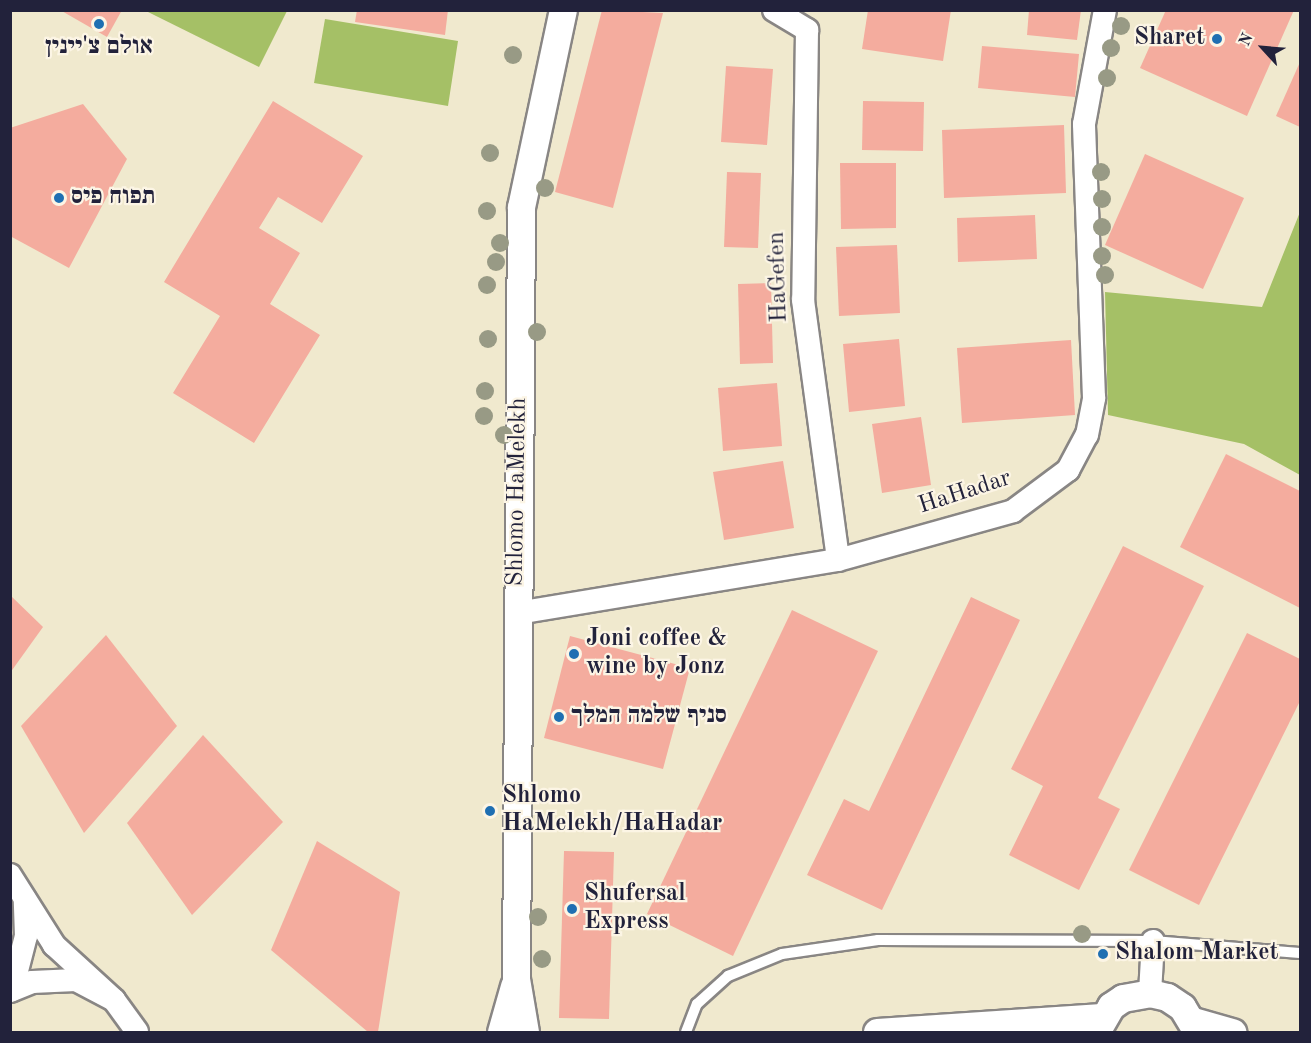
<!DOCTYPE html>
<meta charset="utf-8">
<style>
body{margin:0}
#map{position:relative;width:1311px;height:1043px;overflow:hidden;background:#f0e9ce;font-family:"Old Standard TT","Frank Ruhl Libre",serif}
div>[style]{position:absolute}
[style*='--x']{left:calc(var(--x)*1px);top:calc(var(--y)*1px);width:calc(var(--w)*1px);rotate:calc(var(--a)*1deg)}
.green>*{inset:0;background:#a5c066}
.building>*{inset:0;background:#f4ac9e}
.roads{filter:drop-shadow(2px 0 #898684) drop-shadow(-2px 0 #898684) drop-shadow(0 2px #898684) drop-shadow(0 -2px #898684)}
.service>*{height:10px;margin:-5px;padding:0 5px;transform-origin:5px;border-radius:5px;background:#fff}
.minor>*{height:22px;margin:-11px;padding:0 11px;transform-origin:11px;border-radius:11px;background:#fff}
.tertiary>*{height:27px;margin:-13.5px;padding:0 13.5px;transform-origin:13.5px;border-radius:13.5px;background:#fff}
.trees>*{width:18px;height:18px;margin:-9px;border-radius:50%;background:#989a85}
.dots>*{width:16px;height:16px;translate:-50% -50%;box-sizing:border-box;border:3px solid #fcf5e5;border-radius:50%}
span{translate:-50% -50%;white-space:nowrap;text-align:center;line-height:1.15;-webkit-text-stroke:4.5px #fcf5e5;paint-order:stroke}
.poi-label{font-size:24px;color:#22223b;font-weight:700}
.right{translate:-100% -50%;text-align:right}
.left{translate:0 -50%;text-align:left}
.street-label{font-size:24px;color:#22223b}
.frame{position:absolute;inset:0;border:12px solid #22223b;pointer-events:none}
.north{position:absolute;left:1233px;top:18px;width:60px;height:60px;-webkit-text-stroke:4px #fcf5e5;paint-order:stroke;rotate:296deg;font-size:16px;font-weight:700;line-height:24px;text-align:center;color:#22223b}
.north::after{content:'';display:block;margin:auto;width:21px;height:27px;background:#22223b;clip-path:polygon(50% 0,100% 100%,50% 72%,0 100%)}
</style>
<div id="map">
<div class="green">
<div style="clip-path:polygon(146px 11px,287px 11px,259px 67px)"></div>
<div style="clip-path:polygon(325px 19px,458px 41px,448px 106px,314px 83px)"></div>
<div style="clip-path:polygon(1300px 212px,1300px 475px,1244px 444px,1108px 415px,1105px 292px,1262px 307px)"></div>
</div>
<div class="building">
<div style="clip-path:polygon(60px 10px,122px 10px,107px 37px)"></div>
<div style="clip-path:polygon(357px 10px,448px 10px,445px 35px,355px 22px)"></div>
<div style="clip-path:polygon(602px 10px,663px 13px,613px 208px,555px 192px)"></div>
<div style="clip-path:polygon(868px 10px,951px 10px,943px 61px,862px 49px)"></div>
<div style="clip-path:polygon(1029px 10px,1081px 10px,1077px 40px,1027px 35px)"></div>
<div style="clip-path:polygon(1166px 10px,1294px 10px,1247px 116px,1140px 68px)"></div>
<div style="clip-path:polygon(982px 46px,1079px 54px,1075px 97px,978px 88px)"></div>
<div style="clip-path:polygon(1300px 62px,1300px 127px,1276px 116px)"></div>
<div style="clip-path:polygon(726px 66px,773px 69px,767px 145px,721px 142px)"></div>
<div style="clip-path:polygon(273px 101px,363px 156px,322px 223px,278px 197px,259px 228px,300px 253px,270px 304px,320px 335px,254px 443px,173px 393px,220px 316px,164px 282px)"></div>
<div style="clip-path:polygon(863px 101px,924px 102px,923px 151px,862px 150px)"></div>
<div style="clip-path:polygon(83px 104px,127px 159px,69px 268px,10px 236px,10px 128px)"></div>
<div style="clip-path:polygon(1064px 125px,1066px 193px,944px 198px,942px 130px)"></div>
<div style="clip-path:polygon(1145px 154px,1244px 198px,1203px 289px,1105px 245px)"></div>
<div style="clip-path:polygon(840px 163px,896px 163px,896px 228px,841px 229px)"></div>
<div style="clip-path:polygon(727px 172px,761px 173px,758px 248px,724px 247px)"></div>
<div style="clip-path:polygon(1035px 215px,1037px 259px,958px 262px,957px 218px)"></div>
<div style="clip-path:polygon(897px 245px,900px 313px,839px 316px,836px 247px)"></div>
<div style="clip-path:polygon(771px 283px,773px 363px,740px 364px,738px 284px)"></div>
<div style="clip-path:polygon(899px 339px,905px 406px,849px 412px,843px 344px)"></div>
<div style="clip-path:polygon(1071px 340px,1075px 415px,962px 423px,957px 348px)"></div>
<div style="clip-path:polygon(777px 383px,782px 446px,723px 451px,718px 388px)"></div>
<div style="clip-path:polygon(921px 417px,931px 485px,882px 493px,872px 424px)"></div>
<div style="clip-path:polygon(1226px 454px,1300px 491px,1300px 608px,1180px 547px)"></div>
<div style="clip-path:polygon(783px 461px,794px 528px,724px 540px,713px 472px)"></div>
<div style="clip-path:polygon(1123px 546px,1204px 586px,1098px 798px,1120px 809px,1079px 890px,1009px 855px,1043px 786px,1011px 769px)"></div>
<div style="clip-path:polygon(10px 595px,43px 627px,10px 673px)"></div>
<div style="clip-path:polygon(971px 597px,1020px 620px,882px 910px,807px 875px,844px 799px,869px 811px)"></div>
<div style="clip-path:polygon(792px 610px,878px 651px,733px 956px,647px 914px)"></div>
<div style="clip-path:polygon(1247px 633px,1300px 659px,1300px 701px,1199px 905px,1129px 870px)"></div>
<div style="clip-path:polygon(106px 635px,177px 726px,84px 833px,21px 726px)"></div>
<div style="clip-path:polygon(570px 636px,690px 668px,663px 769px,544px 738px)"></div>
<div style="clip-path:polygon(203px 735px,283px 822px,192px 915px,127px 823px)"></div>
<div style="clip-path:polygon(317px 841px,400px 892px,378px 1032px,368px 1032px,271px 950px)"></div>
<div style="clip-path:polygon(564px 851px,614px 852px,609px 1019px,559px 1018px)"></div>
</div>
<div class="roads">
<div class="service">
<div style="--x:686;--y:1032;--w:30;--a:-69"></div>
<div style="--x:697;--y:1004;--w:42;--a:-42.1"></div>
<div style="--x:728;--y:976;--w:58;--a:-22.2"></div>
<div style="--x:782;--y:954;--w:97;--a:-8.3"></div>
<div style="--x:878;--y:940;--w:275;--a:0.2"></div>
<div style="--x:1153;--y:941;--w:147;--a:4.7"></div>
</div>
<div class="minor">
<div style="--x:774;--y:10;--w:39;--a:31"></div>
<div style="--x:807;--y:30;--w:270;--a:90.8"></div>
<div style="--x:803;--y:300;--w:262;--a:82.3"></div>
<div style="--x:517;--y:613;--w:325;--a:-9.4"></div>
<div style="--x:838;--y:560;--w:182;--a:-15.6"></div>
<div style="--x:1013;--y:511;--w:69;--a:-36.7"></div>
<div style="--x:1068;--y:470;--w:40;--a:-62"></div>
<div style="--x:1087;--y:435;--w:38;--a:-79"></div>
<div style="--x:1094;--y:398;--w:274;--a:-92.1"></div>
<div style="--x:1084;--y:124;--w:116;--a:-79.6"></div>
<div style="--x:10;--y:875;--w:83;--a:57.8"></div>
<div style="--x:54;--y:945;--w:81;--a:42.5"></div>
<div style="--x:12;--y:990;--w:56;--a:-75.5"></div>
<div style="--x:26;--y:936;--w:37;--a:-92"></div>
<div style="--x:10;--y:991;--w:24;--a:-22"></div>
<div style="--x:32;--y:982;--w:44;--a:-2.6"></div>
<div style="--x:76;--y:980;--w:43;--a:27.8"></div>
<div style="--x:114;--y:1000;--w:39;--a:54"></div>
<div style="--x:1150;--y:993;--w:52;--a:-86.7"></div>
</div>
<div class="tertiary">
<div style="--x:1193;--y:1021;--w:41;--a:15.8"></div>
<div style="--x:501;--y:1032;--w:48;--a:-74.2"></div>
<div style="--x:525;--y:1032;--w:54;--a:-99.6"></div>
<div style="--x:516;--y:979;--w:772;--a:-89.63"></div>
<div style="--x:521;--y:207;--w:201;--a:-78"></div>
<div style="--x:877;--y:1032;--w:225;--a:-3.8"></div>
<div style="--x:1096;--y:1032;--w:30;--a:-60"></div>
<div style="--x:1111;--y:1006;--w:14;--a:-34"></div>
<div style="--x:1123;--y:998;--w:27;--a:-10"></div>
<div style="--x:1150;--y:993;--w:17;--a:13"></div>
<div style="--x:1167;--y:997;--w:18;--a:34"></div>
<div style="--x:1182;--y:1007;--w:29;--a:59"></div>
</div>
</div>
<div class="trees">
<div style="left:1121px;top:26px"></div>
<div style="left:1111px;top:48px"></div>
<div style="left:513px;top:55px"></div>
<div style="left:1107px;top:78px"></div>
<div style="left:490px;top:153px"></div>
<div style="left:1101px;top:172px"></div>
<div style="left:545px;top:188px"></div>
<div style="left:1102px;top:199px"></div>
<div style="left:487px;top:211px"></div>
<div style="left:1102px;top:227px"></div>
<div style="left:500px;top:243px"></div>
<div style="left:1102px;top:256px"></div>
<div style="left:496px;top:262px"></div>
<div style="left:1105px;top:275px"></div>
<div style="left:487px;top:285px"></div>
<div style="left:537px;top:332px"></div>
<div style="left:488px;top:339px"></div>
<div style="left:485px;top:391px"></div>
<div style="left:484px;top:416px"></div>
<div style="left:504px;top:435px"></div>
<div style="left:538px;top:917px"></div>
<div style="left:1082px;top:934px"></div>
<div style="left:542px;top:959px"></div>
</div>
<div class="dots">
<div style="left:99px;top:24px;background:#1f6fb2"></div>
<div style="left:1217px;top:39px;background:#1f6fb2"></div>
<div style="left:59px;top:198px;background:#1f6fb2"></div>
<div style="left:574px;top:654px;background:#1f6fb2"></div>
<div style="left:559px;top:717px;background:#1f6fb2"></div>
<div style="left:490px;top:811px;background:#1f6fb2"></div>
<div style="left:572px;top:909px;background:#1f6fb2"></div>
<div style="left:1103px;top:954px;background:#1f6fb2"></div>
</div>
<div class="poi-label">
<span class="right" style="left:1205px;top:39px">Sharet</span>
<span style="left:99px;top:48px">אולם צ'יינין</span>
<span class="left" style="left:71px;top:198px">תפוח פיס</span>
<span class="left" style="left:586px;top:654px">Joni coffee &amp;<br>wine by Jonz</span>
<span class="left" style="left:571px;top:717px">סניף שלמה המלך</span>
<span class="left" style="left:502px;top:811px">Shlomo<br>HaMelekh/HaHadar</span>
<span class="left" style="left:584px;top:909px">Shufersal<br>Express</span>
<span class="left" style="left:1115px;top:954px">Shalom Market</span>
</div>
<div class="street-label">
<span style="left:779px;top:277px;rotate:-92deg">HaGefen</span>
<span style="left:518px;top:492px;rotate:-89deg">Shlomo HaMelekh</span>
<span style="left:965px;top:493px;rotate:-18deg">HaHadar</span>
</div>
<div class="frame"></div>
<div class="north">N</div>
</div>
